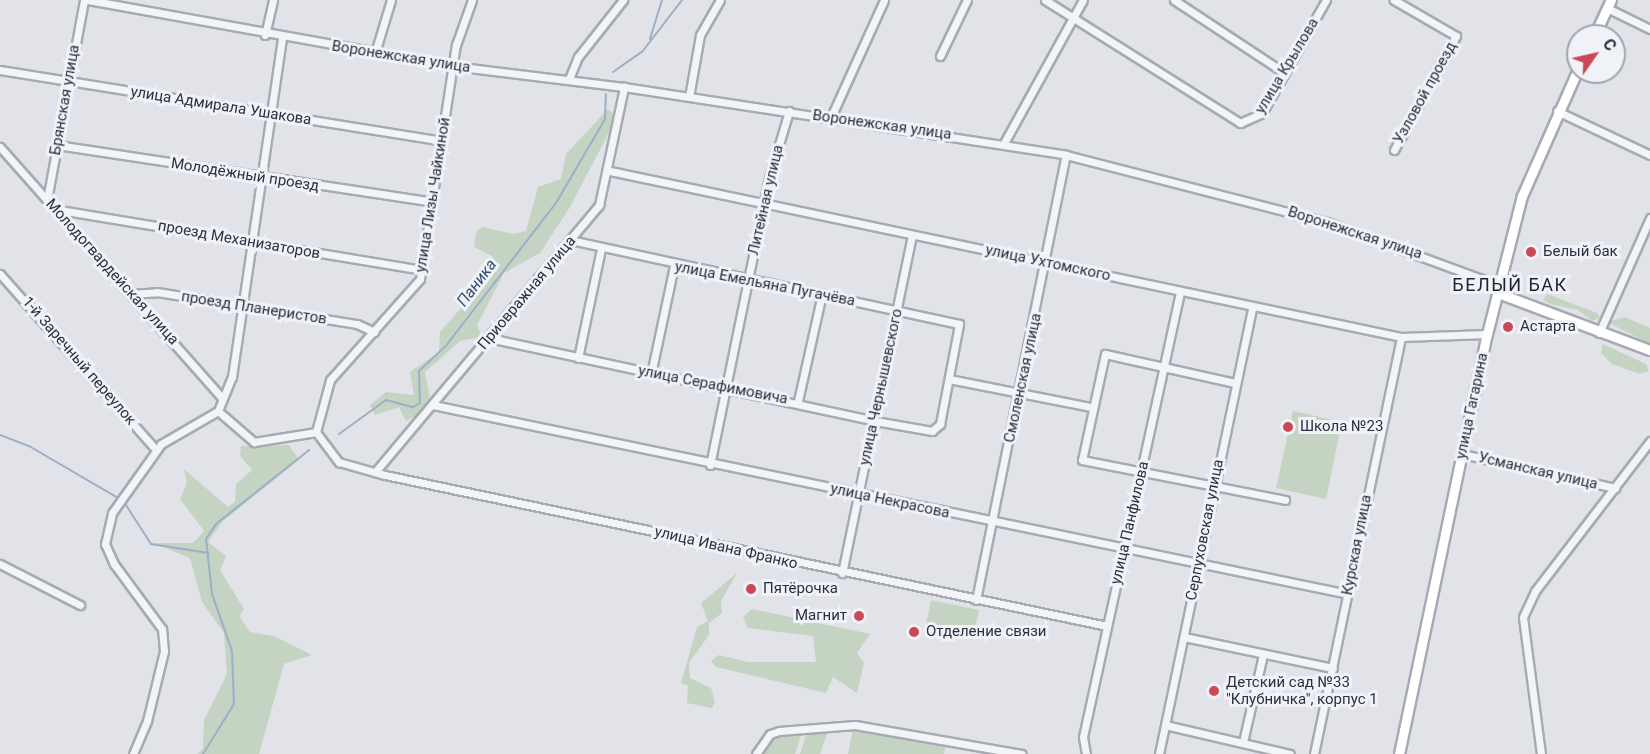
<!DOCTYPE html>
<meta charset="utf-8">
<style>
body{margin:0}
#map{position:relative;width:1650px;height:754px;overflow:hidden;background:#e1e3e9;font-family:Roboto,sans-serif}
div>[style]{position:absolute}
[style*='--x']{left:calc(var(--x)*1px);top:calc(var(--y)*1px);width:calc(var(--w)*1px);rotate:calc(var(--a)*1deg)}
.green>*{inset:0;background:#c5d3c2}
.stream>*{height:2px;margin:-1px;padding:0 1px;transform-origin:1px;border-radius:1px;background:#9cafc8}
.roads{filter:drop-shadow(2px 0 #a6aab3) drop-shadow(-2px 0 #a6aab3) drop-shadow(0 2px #a6aab3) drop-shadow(0 -2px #a6aab3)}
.minor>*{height:7px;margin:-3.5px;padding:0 3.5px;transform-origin:3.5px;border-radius:3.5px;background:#f3f4f7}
.major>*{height:9px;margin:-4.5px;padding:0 4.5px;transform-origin:4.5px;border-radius:4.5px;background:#fff}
.dots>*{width:16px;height:16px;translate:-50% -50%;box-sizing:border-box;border:3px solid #f0f2f7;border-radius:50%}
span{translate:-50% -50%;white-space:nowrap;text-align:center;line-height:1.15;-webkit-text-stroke:6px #f0f2f7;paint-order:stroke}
.street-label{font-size:15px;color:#293040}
.poi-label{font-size:15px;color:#293040}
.left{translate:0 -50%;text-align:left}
.right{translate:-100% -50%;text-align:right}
.water-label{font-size:16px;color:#344d73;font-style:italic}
.quarter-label{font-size:18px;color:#1c2231;letter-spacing:1.5px}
.north{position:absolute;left:1566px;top:24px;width:60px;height:60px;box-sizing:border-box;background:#f0f2f7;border:2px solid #a0a4ae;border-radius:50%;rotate:56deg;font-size:16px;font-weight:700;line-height:24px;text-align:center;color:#293040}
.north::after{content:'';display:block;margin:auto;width:21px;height:27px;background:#cb4955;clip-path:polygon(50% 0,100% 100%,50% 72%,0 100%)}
</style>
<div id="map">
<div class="green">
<div style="clip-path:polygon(608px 109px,617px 117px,570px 207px,540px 253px,504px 273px,477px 325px,482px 337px,460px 341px,425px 372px,430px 398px,419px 414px,406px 421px,399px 407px,375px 415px,370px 405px,386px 392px,414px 395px,410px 372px,439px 352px,440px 332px,497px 267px,492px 256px,474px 247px,476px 232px,482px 227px,514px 234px,526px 231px,538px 187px,561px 179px,566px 154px)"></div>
<div style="clip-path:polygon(1547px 294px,1597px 313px,1600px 318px,1592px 321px,1578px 310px,1550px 304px,1543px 300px)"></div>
<div style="clip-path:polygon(1625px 317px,1650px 328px,1650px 344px,1607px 322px)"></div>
<div style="clip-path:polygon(1603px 344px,1646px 364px,1649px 371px,1640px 374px,1612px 364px,1601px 353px)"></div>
<div style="clip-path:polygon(1293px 411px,1342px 422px,1326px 499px,1276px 488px)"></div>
<div style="clip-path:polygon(241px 446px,289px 445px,299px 460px,222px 522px,208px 542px,226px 556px,220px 570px,244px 609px,239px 616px,250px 632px,274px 636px,312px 655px,284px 664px,259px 754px,198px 754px,203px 748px,204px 720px,227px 674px,224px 633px,202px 602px,190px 558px,154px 543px,193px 543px,204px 531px,180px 499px,187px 483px,184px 469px,228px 507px,235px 502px,236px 484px,252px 470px,240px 456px)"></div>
<div style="clip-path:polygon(737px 573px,721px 601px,722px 613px,709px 623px,709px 635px,689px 663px,690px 678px,711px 688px,715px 702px,712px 708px,687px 703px,688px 686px,681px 683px,697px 627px,708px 621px,701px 603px)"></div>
<div style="clip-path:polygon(931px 600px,979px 610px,973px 635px,926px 625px)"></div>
<div style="clip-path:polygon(752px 609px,870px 634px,857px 653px,864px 663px,857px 693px,833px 677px,826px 693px,716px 667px,711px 661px,719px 655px,748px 662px,816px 662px,813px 636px,748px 628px,743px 617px)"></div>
<div style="clip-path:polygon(853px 728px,946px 743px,944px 754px,848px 754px)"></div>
<div style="clip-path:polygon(802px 732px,795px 754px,762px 754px,770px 739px)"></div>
<div style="clip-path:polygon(807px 732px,827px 734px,820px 754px,800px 754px)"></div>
</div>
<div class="stream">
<div style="--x:650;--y:39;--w:41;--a:-72.9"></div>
<div style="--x:613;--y:72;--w:35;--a:-35"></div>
<div style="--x:642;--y:52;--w:66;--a:-52.4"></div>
<div style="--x:339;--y:434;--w:58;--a:-35.9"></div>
<div style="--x:386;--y:400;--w:28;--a:15"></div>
<div style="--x:413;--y:407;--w:8;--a:-30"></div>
<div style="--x:420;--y:403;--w:32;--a:-92"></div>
<div style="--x:419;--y:371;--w:35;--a:-43"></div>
<div style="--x:445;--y:347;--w:182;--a:-52.4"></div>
<div style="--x:556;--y:203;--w:97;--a:-59.7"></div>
<div style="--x:605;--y:119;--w:25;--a:-88"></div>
<div style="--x:0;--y:435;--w:31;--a:21"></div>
<div style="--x:29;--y:446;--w:103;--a:30.3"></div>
<div style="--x:124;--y:502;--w:50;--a:57.3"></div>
<div style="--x:151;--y:544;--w:58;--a:9"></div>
<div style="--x:203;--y:754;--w:59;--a:-58.2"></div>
<div style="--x:234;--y:704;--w:53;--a:-92.2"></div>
<div style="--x:232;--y:651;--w:60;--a:-109.3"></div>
<div style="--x:212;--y:594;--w:55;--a:-96.2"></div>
<div style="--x:206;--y:539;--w:18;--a:-56"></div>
<div style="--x:216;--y:524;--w:119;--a:-38.5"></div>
</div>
<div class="roads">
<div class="minor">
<div style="--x:88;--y:0;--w:371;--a:10.2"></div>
<div style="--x:453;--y:66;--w:172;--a:7"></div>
<div style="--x:624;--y:87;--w:447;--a:8.7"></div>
<div style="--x:1066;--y:155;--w:269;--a:14.4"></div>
<div style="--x:1327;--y:222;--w:165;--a:20.2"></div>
<div style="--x:1482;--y:279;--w:21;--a:41"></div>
<div style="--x:1045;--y:0;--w:231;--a:32.2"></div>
<div style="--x:1240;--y:123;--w:24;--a:-24"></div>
<div style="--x:1262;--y:113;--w:130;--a:-60.5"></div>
<div style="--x:1174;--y:0;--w:131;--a:33.4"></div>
<div style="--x:1607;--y:8;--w:48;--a:26"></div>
<div style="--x:265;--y:35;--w:36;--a:-77"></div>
<div style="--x:375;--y:53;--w:55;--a:-73.2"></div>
<div style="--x:940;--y:56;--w:62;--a:-64.3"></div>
<div style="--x:0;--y:70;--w:448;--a:9.1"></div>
<div style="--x:569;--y:79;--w:24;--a:-68"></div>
<div style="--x:578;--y:57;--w:73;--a:-51.7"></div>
<div style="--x:689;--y:97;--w:63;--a:-79.9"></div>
<div style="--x:700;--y:35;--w:40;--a:-60.3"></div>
<div style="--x:1557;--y:111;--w:103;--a:25.3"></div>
<div style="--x:831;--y:117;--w:128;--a:-65.6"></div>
<div style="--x:1004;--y:143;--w:163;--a:-61.1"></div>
<div style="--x:57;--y:145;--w:380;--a:8.6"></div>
<div style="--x:0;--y:147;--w:335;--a:48.5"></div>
<div style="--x:1394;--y:150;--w:130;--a:-61.5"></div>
<div style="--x:1456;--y:36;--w:72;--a:-149.9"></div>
<div style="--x:610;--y:171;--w:808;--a:11.85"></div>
<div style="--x:1401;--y:337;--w:86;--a:-2"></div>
<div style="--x:47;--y:200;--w:203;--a:-79.5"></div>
<div style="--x:54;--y:209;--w:374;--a:9.4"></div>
<div style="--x:0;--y:274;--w:235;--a:48.4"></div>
<div style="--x:131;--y:294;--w:26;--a:-4"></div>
<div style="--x:157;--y:292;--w:203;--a:9.1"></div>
<div style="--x:357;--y:324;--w:19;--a:25"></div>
<div style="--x:1599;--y:333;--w:126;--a:-66.1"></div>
<div style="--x:489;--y:338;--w:395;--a:12.1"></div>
<div style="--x:875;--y:421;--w:58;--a:10"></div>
<div style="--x:932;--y:431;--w:11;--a:-41"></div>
<div style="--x:940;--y:424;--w:102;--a:-79.2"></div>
<div style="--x:959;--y:324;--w:397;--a:-167.8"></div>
<div style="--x:578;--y:358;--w:111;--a:-78.1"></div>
<div style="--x:651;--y:374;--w:110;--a:-78"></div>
<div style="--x:949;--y:379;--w:145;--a:11.2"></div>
<div style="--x:1235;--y:383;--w:133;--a:-167.4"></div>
<div style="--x:1105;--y:354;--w:108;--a:102.2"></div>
<div style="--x:1082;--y:460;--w:207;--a:11.1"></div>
<div style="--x:798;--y:401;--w:110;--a:-77.4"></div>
<div style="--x:433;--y:405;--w:934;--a:11.67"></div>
<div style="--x:218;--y:411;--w:37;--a:-68"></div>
<div style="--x:232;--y:377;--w:342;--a:-81.6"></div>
<div style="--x:316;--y:432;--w:38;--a:53"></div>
<div style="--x:339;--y:462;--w:48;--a:15.8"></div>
<div style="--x:385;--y:475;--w:738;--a:11.81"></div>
<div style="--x:316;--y:432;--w:54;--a:-74.9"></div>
<div style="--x:330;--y:380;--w:135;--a:-48.3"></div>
<div style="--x:420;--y:279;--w:237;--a:-81.3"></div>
<div style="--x:456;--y:45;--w:48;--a:-70.4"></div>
<div style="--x:1462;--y:454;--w:157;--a:12.5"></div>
<div style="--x:710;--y:465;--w:293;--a:-78.4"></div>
<div style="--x:769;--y:178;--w:70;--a:-73.4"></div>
<div style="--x:375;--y:472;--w:349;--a:-50"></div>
<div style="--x:599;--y:205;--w:121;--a:-78"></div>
<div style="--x:0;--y:564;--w:90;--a:27.1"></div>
<div style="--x:842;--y:573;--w:344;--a:-78.3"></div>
<div style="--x:976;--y:600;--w:454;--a:-78.6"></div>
<div style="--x:1184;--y:637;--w:152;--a:11.8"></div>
<div style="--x:1165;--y:725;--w:128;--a:13.1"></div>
<div style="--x:1243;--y:742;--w:89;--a:-77.1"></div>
<div style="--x:133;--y:754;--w:36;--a:-67"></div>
<div style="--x:147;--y:721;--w:72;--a:-76.3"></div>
<div style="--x:164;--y:651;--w:22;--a:-95"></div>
<div style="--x:162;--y:629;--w:81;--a:-126.4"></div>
<div style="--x:114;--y:564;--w:22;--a:-114"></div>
<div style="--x:105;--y:544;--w:32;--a:-77"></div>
<div style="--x:112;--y:513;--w:85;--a:-54.6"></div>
<div style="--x:161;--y:444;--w:66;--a:-30.1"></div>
<div style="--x:218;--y:411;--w:48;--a:40.7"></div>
<div style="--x:254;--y:442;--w:63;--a:-9.2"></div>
<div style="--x:756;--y:754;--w:24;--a:-55"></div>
<div style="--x:770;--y:734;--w:9;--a:-18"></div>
<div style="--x:779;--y:731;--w:76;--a:-4.5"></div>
<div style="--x:855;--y:725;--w:169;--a:9.9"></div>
<div style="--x:1086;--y:754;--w:17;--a:-100"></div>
<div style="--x:1083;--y:737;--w:456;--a:-77.7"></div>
<div style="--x:1159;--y:754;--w:457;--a:-78.2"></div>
<div style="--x:1314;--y:754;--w:426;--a:-78.2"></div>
<div style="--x:1541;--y:754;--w:138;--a:-97.5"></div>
<div style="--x:1523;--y:617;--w:29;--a:-65"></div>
<div style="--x:1535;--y:591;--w:189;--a:-52.5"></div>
</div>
<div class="major">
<div style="--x:1594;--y:36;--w:40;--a:-65"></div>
<div style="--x:1498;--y:293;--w:162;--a:20.6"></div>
<div style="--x:1399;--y:754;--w:429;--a:-78.2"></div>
<div style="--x:1487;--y:334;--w:142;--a:-75.8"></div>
<div style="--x:1522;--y:196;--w:139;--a:-66.2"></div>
</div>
</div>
<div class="dots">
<div style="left:1531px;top:252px;background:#cb4955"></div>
<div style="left:1508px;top:327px;background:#cb4955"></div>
<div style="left:1288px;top:427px;background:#cb4955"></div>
<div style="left:751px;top:589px;background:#cb4955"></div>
<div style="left:859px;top:616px;background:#cb4955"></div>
<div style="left:914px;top:632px;background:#cb4955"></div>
<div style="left:1214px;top:691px;background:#cb4955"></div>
</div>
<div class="street-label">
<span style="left:401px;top:57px;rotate:9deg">Воронежская улица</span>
<span style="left:1287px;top:66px;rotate:-59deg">улица Крылова</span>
<span style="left:1425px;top:93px;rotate:-61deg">Узловой проезд</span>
<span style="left:65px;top:100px;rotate:-80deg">Брянская улица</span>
<span style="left:221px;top:106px;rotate:9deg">улица Адмирала Ушакова</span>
<span style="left:882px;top:125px;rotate:8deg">Воронежская улица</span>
<span style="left:245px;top:175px;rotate:9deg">Молодёжный проезд</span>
<span style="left:433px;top:195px;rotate:-81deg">улица Лизы Чайкиной</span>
<span style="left:766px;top:200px;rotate:-77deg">Литейная улица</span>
<span style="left:1355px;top:233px;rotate:18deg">Воронежская улица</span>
<span style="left:239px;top:240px;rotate:10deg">проезд Механизаторов</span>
<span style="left:1048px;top:263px;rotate:12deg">улица Ухтомского</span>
<span style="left:112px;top:272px;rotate:48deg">Молодогвардейская улица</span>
<span style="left:765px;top:284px;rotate:11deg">улица Емельяна Пугачёва</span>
<span style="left:527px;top:293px;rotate:-50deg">Приовражная улица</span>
<span style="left:254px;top:308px;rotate:9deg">проезд Планеристов</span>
<span style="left:79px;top:361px;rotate:49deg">1-й Заречный переулок</span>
<span style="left:1023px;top:378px;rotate:-78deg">Смоленская улица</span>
<span style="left:713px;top:385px;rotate:11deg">улица Серафимовича</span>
<span style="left:881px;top:387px;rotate:-78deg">улица Чернышевского</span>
<span style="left:1472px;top:406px;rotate:-78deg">улица Гагарина</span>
<span style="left:1538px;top:471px;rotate:13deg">Усманская улица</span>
<span style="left:890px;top:501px;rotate:12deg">улица Некрасова</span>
<span style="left:1130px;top:523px;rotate:-77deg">улица Панфилова</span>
<span style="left:1205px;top:530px;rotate:-79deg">Серпуховская улица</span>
<span style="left:1357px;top:545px;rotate:-79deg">Курская улица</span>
<span style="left:726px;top:548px;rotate:13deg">улица Ивана Франко</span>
</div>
<div class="poi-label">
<span class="left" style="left:1543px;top:252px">Белый бак</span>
<span class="left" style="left:1520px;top:327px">Астарта</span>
<span class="left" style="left:1300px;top:427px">Школа №23</span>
<span class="left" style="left:763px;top:589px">Пятёрочка</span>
<span class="right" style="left:847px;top:616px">Магнит</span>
<span class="left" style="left:926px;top:632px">Отделение связи</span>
<span class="left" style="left:1226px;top:691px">Детский сад №33<br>"Клубничка", корпус 1</span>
</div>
<div class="water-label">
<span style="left:477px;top:283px;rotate:-53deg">Паника</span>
</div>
<div class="quarter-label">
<span style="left:1510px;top:285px">БЕЛЫЙ БАК</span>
</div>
<div class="north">С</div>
</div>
